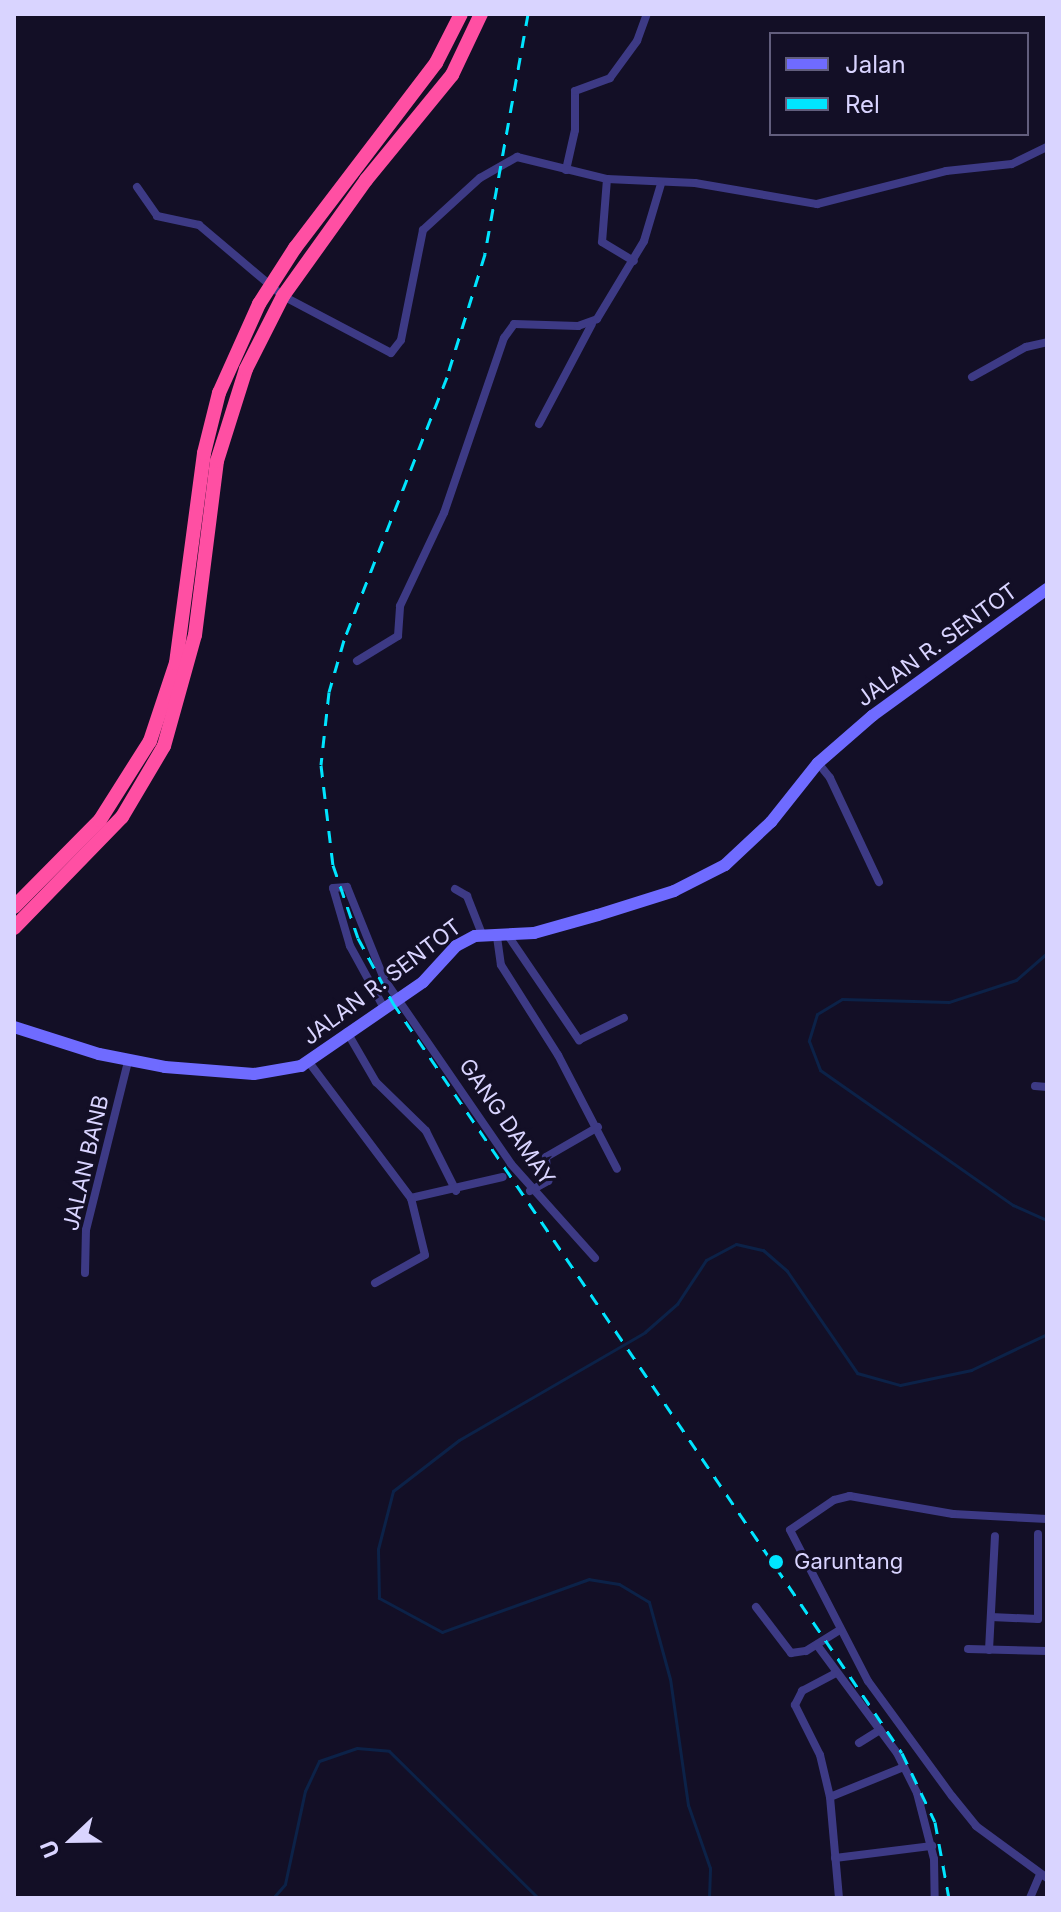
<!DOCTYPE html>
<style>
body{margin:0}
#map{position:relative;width:1061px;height:1912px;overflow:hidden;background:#130f26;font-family:Inter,sans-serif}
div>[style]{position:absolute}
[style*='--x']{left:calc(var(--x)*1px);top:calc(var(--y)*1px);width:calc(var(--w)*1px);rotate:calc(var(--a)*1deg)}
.stream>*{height:3px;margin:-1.5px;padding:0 1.5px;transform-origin:1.5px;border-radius:1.5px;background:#0c2248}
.street>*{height:8px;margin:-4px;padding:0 4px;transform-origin:4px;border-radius:4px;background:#3d3a85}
.secondary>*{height:12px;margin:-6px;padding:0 6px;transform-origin:6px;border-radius:6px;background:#6f6bff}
.highway>*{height:14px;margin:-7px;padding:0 7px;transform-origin:7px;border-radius:7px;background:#ff4fa3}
.rail>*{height:3px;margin-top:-1.5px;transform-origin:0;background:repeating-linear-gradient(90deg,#00e5ff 0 12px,transparent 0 22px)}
.dots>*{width:22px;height:22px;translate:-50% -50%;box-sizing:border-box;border:4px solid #130f26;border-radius:50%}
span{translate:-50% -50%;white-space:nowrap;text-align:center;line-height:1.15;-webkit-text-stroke:6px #130f26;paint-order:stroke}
.street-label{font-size:22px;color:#d9d4ff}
.poi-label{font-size:22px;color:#d9d4ff}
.left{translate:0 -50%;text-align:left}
.frame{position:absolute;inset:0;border:16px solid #d9d4ff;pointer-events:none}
.legend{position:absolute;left:769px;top:32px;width:260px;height:104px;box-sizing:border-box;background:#130f26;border:2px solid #625e7d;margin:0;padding:10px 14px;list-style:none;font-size:24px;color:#d9d4ff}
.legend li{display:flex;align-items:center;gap:16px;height:40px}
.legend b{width:40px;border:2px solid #625e7d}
.north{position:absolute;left:32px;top:1800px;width:80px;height:80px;-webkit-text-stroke:6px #130f26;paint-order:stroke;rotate:248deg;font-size:22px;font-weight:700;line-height:32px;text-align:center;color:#d9d4ff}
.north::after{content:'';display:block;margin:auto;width:28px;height:36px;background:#d9d4ff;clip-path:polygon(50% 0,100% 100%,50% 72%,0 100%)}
</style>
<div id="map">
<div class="stream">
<div style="--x:1047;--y:953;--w:41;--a:138.9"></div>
<div style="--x:1016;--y:980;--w:71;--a:161.8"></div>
<div style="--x:949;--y:1002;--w:107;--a:-178.4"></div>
<div style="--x:842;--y:999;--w:29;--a:149"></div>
<div style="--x:817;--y:1014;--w:28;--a:107"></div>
<div style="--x:809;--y:1041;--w:31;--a:69"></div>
<div style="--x:820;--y:1070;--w:236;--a:35"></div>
<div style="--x:1013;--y:1205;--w:37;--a:24"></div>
<div style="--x:273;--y:1898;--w:18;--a:-49"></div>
<div style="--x:285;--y:1884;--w:95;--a:-77.9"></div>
<div style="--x:305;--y:1791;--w:33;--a:-65"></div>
<div style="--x:319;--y:1761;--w:40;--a:-18.9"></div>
<div style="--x:357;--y:1748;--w:32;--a:5"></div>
<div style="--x:389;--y:1751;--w:209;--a:44.6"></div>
<div style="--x:709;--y:1898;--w:30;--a:-88"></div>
<div style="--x:710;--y:1868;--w:67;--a:-109.2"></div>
<div style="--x:688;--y:1805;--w:127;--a:-98.1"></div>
<div style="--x:670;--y:1679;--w:80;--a:-105.3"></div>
<div style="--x:649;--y:1602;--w:35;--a:-149"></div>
<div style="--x:619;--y:1584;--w:30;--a:-171"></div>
<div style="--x:589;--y:1579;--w:156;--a:160.2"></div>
<div style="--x:442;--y:1632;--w:72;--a:-151.6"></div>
<div style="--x:379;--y:1598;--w:49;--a:-91.2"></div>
<div style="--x:378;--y:1549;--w:60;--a:-75.5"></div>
<div style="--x:393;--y:1491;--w:83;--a:-37.7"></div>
<div style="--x:459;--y:1440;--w:215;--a:-30.1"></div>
<div style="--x:645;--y:1332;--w:43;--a:-41.2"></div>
<div style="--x:677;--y:1304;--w:53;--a:-56.6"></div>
<div style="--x:706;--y:1260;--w:34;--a:-28"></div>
<div style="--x:736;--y:1244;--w:28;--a:13"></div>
<div style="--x:763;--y:1250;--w:32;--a:41"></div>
<div style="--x:787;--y:1271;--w:124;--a:55.5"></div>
<div style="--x:857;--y:1373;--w:45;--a:15.6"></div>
<div style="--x:900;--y:1385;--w:73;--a:-11.9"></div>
<div style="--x:971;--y:1370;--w:84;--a:-25.3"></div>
</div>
<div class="street">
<div style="--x:566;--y:170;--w:41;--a:-77.3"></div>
<div style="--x:575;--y:130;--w:39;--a:-90"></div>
<div style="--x:575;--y:91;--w:37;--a:-20"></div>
<div style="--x:610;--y:78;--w:46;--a:-53.9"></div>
<div style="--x:637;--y:41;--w:29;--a:-70"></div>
<div style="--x:607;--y:179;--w:63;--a:94.5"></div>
<div style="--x:602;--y:242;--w:37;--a:31"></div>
<div style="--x:137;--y:187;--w:35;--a:55"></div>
<div style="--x:157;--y:216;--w:43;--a:12.1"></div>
<div style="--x:199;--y:225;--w:110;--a:40.2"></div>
<div style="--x:283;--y:296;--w:122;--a:27.8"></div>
<div style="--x:391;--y:353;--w:16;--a:-52"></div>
<div style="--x:401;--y:340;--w:112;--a:-78.7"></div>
<div style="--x:423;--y:230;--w:77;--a:-42.4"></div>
<div style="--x:480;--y:178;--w:43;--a:-29.6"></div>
<div style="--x:517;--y:157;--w:93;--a:13.7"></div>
<div style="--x:607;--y:179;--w:88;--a:2.6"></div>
<div style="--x:695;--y:183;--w:124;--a:9.8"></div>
<div style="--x:817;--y:204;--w:133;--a:-14.3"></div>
<div style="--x:946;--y:171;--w:66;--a:-6.1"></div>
<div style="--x:1012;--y:164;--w:39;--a:-26"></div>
<div style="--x:972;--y:377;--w:62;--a:-29.1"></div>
<div style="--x:1026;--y:347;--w:22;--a:-13"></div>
<div style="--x:539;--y:424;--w:113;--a:-62.1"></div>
<div style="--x:357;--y:661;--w:48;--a:-31.4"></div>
<div style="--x:398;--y:636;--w:30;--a:-86"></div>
<div style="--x:400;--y:606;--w:103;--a:-64.7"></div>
<div style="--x:444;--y:513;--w:185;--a:-71.1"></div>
<div style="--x:504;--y:338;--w:17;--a:-54"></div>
<div style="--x:514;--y:324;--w:64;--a:1.8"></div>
<div style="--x:578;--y:326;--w:20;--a:-20"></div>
<div style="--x:597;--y:319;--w:91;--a:-58.9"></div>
<div style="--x:644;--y:241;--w:59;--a:-73.4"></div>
<div style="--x:818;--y:763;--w:19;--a:51"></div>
<div style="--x:830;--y:778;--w:115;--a:64.8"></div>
<div style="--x:455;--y:889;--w:14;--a:30"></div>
<div style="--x:467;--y:896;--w:41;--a:68.5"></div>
<div style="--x:497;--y:937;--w:28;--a:82"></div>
<div style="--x:501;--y:965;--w:107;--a:57.7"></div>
<div style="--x:558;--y:1055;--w:128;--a:62.6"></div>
<div style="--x:509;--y:937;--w:125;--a:55.8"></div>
<div style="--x:579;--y:1040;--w:50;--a:-26.1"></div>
<div style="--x:384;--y:1008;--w:71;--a:-118.7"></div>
<div style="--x:350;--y:946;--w:60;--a:-106.3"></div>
<div style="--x:333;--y:888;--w:14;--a:-4"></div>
<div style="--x:347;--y:887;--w:99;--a:68.1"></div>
<div style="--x:384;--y:979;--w:224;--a:55.5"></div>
<div style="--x:511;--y:1164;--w:126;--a:48.2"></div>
<div style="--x:347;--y:1032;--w:58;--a:59.9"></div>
<div style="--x:376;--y:1082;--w:70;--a:44.4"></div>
<div style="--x:426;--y:1131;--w:67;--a:63.4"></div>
<div style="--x:308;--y:1061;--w:171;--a:53.1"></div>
<div style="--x:411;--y:1198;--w:94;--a:-12.9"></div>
<div style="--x:1035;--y:1086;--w:12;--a:5"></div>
<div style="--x:530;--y:1191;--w:21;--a:-29"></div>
<div style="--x:548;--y:1181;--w:24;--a:-95"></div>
<div style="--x:546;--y:1157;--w:60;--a:-30"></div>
<div style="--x:85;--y:1273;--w:43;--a:-88.7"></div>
<div style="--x:86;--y:1230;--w:173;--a:-76"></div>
<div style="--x:375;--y:1283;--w:57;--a:-29.2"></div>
<div style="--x:425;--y:1255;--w:59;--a:-103.8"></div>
<div style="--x:1047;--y:1519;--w:94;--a:-177"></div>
<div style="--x:953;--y:1514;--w:105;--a:-170.1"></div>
<div style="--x:850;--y:1496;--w:16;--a:166"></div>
<div style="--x:834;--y:1500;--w:53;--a:145.7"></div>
<div style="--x:790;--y:1530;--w:170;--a:62.7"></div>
<div style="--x:868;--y:1681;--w:142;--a:53.9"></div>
<div style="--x:952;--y:1796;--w:38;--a:51"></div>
<div style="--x:976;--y:1826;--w:88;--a:36.2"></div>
<div style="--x:756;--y:1607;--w:58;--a:52.7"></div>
<div style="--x:791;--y:1653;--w:15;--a:-8"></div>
<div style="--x:806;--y:1651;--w:40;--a:-32"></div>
<div style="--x:991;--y:1617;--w:47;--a:2.4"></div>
<div style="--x:1038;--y:1619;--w:85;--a:-90"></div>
<div style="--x:817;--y:1645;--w:134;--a:53.5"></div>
<div style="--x:897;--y:1753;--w:45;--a:63.4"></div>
<div style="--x:917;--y:1793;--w:68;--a:75.6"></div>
<div style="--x:934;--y:1859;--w:39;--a:89"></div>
<div style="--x:968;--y:1649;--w:79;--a:1.5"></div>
<div style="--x:989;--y:1650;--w:114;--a:-87"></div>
<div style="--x:859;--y:1743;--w:25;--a:-32"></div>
<div style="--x:830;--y:1797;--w:43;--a:-103.4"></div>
<div style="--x:820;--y:1755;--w:56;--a:-116.6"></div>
<div style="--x:795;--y:1705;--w:16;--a:-63"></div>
<div style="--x:802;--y:1691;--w:38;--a:-28"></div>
<div style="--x:835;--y:1858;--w:98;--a:-7.1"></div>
<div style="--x:839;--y:1898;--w:101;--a:-95.1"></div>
<div style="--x:830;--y:1797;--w:80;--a:-22.1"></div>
<div style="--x:1030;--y:1898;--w:26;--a:-67"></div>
</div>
<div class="secondary">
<div style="--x:14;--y:1027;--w:89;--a:17.6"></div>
<div style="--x:99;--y:1054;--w:67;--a:11.1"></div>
<div style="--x:165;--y:1067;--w:89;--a:4.5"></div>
<div style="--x:254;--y:1074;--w:48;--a:-9.7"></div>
<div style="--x:301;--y:1066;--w:148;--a:-34.5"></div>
<div style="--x:423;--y:982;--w:49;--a:-47.5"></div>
<div style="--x:456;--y:946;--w:21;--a:-28"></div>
<div style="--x:475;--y:936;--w:59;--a:-2.9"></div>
<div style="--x:534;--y:933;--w:66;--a:-15.7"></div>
<div style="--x:598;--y:915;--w:80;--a:-17.5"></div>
<div style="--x:674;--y:891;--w:57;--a:-27"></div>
<div style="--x:725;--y:865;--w:63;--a:-43.1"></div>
<div style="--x:771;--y:822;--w:75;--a:-51.5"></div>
<div style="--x:818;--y:763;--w:72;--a:-41"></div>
<div style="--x:872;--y:716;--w:216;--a:-36"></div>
</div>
<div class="highway">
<div style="--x:14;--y:907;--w:122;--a:-45.3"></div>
<div style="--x:100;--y:820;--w:93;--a:-57.7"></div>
<div style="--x:150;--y:741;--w:82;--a:-71.6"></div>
<div style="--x:176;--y:663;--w:212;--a:-82.4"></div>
<div style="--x:204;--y:453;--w:62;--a:-76"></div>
<div style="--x:219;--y:393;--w:98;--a:-65.8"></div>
<div style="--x:259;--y:304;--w:67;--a:-57.3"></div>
<div style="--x:295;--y:248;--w:233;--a:-52.7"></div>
<div style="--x:436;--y:63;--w:55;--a:-63"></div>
<div style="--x:14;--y:928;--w:155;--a:-45.8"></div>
<div style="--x:122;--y:817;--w:82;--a:-59.4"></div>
<div style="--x:164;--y:746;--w:115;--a:-74.4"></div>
<div style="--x:195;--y:635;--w:175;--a:-82.8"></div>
<div style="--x:217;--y:461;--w:96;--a:-72.5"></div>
<div style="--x:246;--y:369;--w:82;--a:-63.1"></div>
<div style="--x:283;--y:296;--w:143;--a:-54.4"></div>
<div style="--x:366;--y:180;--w:136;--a:-50.7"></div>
<div style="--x:452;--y:75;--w:68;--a:-64.6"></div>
</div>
<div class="rail">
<div style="--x:528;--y:14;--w:244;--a:100.2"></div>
<div style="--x:485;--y:254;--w:129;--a:107.2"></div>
<div style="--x:447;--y:377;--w:282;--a:111.4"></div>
<div style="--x:344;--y:640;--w:54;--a:106.1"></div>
<div style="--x:329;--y:692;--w:73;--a:96.3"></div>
<div style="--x:321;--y:765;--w:101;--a:83.2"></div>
<div style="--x:333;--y:865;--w:77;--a:71.1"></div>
<div style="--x:358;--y:938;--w:74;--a:61.7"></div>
<div style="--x:393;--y:1003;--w:906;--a:55.84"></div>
<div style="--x:902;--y:1753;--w:76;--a:64.4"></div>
<div style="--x:935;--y:1822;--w:77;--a:79.6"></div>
</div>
<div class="dots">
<div style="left:776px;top:1562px;background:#00e5ff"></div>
</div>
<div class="street-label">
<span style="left:937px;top:645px;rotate:-36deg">JALAN R. SENTOT</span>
<span style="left:382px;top:982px;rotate:-37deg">JALAN R. SENTOT</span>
<span style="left:507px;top:1122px;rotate:55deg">GANG DAMAY</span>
<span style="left:86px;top:1163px;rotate:-77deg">JALAN BANB</span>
</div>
<div class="poi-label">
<span class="left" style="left:794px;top:1562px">Garuntang</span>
</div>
<div class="frame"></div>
<ul class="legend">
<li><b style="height:10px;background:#6f6bff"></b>Jalan</li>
<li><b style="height:10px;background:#00e5ff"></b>Rel</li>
</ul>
<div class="north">U</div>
</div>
